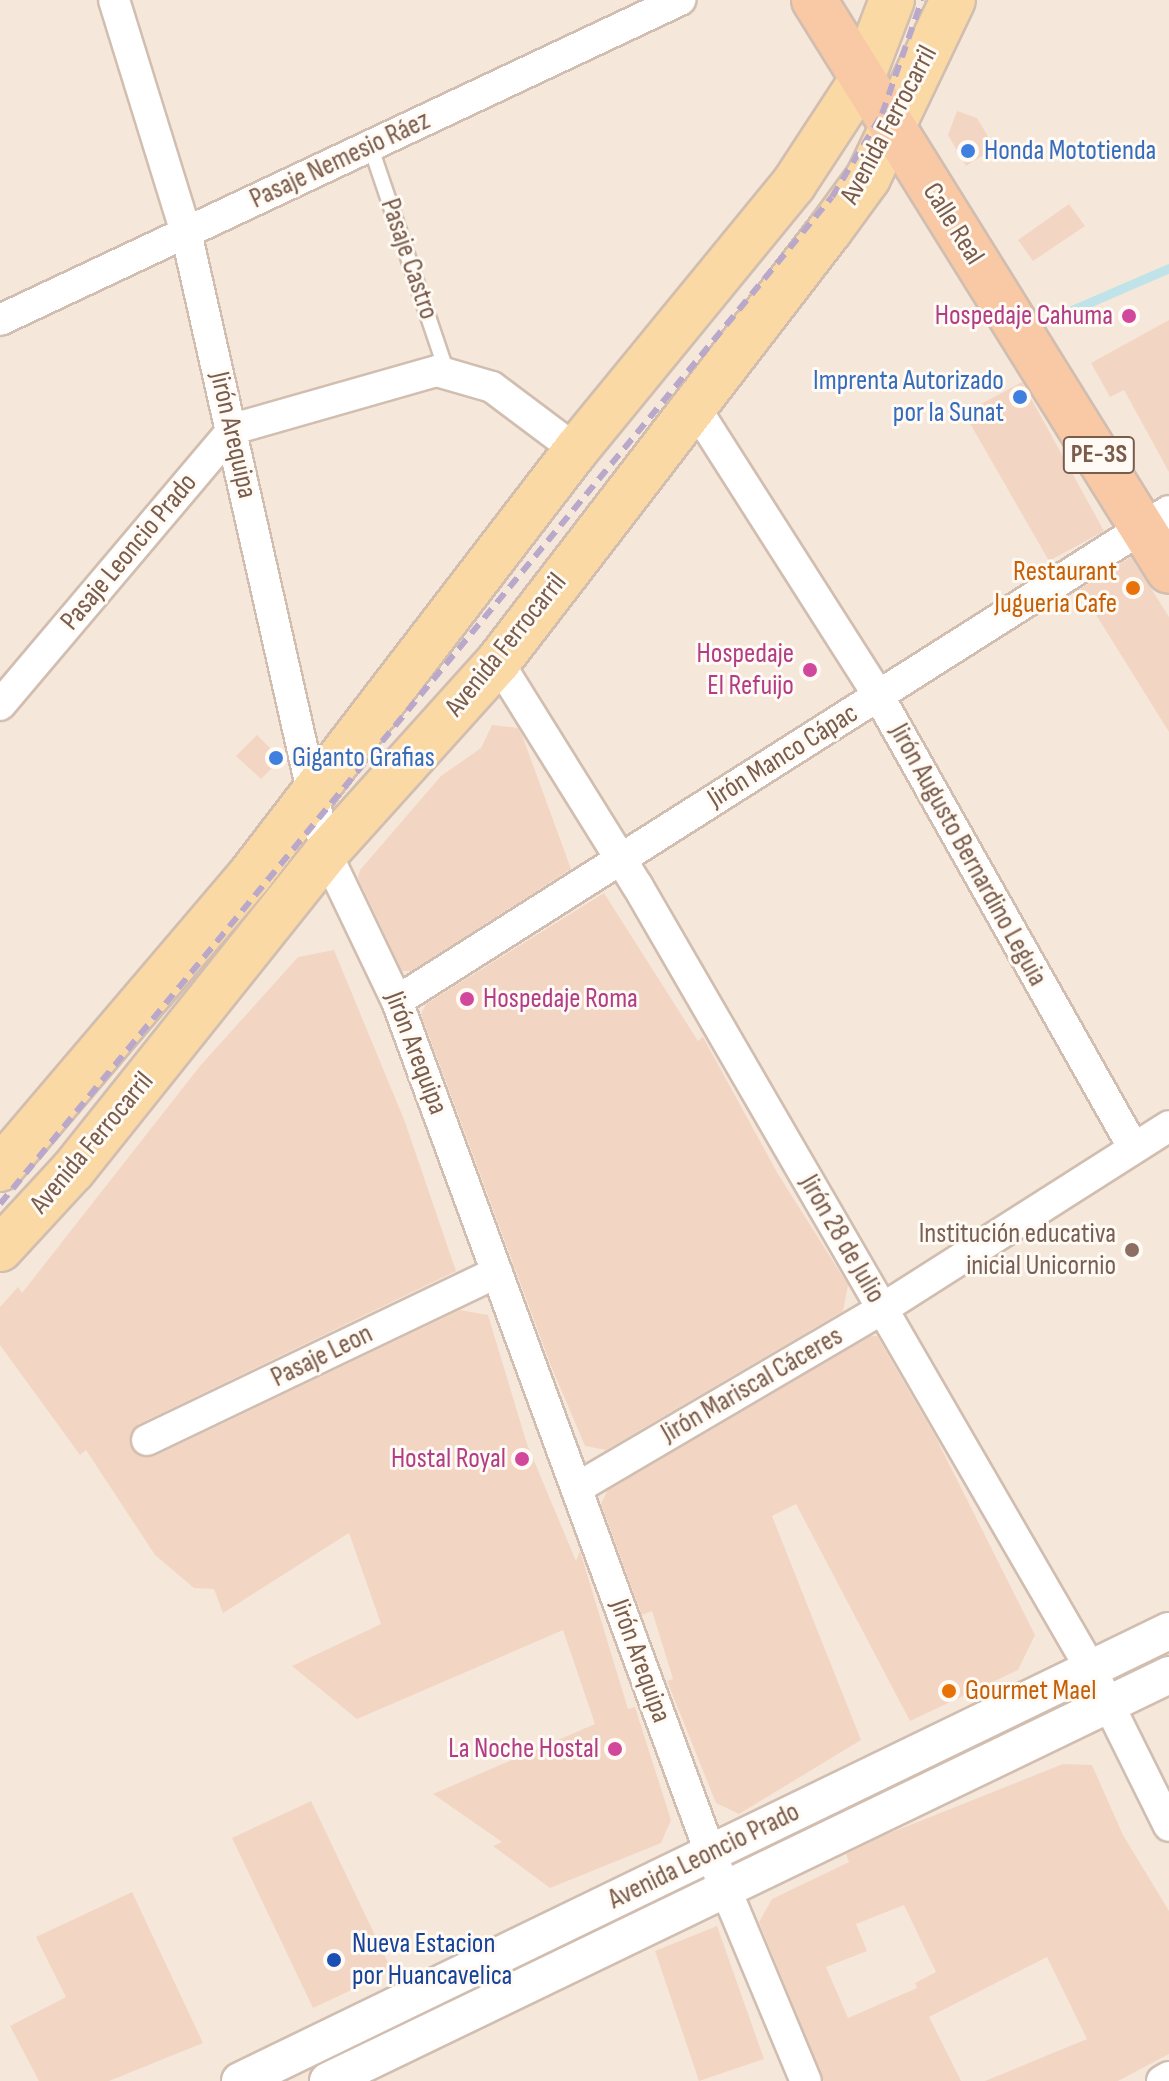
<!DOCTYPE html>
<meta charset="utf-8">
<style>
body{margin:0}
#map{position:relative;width:1169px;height:2081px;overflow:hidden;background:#fdf6ec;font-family:"Sofia Sans Condensed",sans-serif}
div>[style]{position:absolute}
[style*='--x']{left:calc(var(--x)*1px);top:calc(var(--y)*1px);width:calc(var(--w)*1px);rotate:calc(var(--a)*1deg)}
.residential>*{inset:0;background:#f5e8da}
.stream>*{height:9px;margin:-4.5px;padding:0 4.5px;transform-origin:4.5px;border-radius:4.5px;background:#bfe3e8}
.building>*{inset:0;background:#f3d5c3}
.roads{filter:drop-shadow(2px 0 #d1beb0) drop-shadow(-2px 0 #d1beb0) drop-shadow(0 2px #d1beb0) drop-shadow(0 -2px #d1beb0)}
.service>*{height:14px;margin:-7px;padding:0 7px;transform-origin:7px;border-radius:7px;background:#fff}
.minor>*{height:30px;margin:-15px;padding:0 15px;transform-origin:15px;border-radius:15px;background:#fff}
.tertiary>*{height:36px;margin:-18px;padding:0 18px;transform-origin:18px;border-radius:18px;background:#fff}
.primary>*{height:44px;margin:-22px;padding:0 22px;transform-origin:22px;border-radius:22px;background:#fbd9a5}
.trunk>*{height:44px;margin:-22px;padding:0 22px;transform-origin:22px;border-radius:22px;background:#f9c8a4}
.rail>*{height:6px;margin-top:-3px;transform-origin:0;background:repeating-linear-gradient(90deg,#b9a8c9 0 12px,transparent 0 20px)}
.dots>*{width:22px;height:22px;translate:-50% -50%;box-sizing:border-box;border:4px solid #fffaf3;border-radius:50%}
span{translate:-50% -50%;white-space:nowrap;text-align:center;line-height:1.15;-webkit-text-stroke:6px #fffaf3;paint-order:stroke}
.shield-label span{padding:2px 6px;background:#fffaf3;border:2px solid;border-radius:6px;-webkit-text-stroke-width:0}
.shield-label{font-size:26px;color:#7a5c4d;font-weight:700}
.street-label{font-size:28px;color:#7a5c4d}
.shop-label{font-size:28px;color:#366cbe}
.left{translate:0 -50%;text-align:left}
.right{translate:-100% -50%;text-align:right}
.hotel-label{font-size:28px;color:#b23c85}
.food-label{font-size:28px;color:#c56008}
.education-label{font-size:28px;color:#785e54}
.transit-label{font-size:28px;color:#164399}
</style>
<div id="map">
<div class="residential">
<div style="clip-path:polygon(0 0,1169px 0,1169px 2081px,0 2081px)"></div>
</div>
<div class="stream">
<div style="--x:1072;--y:310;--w:106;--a:-23.4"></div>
</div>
<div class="building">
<div style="clip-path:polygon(957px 111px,977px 118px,995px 148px,966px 166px,948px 135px)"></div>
<div style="clip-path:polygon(1069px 204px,1085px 226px,1033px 261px,1018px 240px)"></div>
<div style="clip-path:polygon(1169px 320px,1169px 472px,1124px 390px,1110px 397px,1091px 363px)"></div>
<div style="clip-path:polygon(1022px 382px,1104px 531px,1049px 561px,964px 413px)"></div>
<div style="clip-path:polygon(1131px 557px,1169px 617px,1169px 732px,1080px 589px)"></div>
<div style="clip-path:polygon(492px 725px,518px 728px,522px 735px,571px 869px,411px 971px,402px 971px,358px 878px,360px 870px,441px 776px,481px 748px)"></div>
<div style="clip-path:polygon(257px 735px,281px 759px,261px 779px,236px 756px)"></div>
<div style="clip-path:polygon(604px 893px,698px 1041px,703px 1037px,778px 1174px,848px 1285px,843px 1311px,606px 1450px,585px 1446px,551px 1366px,421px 1014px,426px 1004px)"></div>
<div style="clip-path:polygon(334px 950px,405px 1122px,456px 1271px,139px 1424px,132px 1431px,131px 1447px,138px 1455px,155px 1456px,460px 1310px,488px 1315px,527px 1444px,576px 1561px,580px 1551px,628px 1709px,635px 1707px,671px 1820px,661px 1843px,550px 1888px,493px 1846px,502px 1842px,433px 1794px,595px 1724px,563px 1630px,357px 1719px,292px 1666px,381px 1624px,349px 1533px,223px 1613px,214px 1589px,194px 1588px,155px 1555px,86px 1450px,80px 1455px,0 1345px,0 1307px,18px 1287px,22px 1293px,200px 1066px,298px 957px)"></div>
<div style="clip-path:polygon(871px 1336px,877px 1336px,935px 1436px,1035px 1635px,1018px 1670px,910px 1721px,796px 1504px,772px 1516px,861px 1740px,739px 1814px,716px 1803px,667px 1681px,673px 1679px,652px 1611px,642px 1615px,601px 1504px,607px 1491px)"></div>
<div style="clip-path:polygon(evenodd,1063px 1764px,1092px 1765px,1123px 1835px,1169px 1911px,1169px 2054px,1118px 2081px,985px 2081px,1087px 2039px,1047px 1957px,929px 2017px,961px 2081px,824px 2081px,759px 1922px,772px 1899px,849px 1862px,846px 1854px,885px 1835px,1063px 1764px,904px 1905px,936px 1972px,915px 1983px,917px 1988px,848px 2018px,826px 1967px,867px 1951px,856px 1924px,904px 1905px)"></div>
<div style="clip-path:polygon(311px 1801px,392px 1971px,313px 2008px,232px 1838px)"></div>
<div style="clip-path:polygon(132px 1892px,203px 2043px,109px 2081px,39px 2081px,10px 2026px,66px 1997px,36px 1937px)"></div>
<div style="clip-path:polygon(717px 1926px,764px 2059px,699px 2081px,655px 1951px)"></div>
</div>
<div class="roads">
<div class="service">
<div style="--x:370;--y:145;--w:240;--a:71.3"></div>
</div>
<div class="minor">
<div style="--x:114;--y:0;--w:243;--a:72.8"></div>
<div style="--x:186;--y:232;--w:637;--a:77.3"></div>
<div style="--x:326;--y:853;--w:164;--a:64.4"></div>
<div style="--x:397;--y:1001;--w:907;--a:69.81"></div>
<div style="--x:710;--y:1852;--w:248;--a:67.3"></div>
<div style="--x:0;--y:320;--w:752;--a:-25.2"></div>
<div style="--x:694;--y:406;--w:343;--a:57.5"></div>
<div style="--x:878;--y:695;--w:519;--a:60.57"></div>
<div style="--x:498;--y:662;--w:263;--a:58.1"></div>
<div style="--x:637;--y:885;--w:906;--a:59.93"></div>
<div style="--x:1091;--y:1669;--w:175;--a:63.6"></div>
<div style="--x:0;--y:705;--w:361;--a:-49.8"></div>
<div style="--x:233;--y:429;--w:212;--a:-15.9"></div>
<div style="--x:437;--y:371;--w:57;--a:16.2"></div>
<div style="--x:492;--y:387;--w:105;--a:36.9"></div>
<div style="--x:397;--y:1001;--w:914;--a:-32.4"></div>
<div style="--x:147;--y:1440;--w:388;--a:-25.6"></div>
<div style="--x:577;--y:1488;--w:354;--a:-30.4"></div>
<div style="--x:882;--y:1309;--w:340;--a:-32.5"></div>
<div style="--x:1162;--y:2081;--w:8;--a:-30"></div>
</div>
<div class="tertiary">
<div style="--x:240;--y:2081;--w:1032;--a:-25.85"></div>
<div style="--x:328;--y:2081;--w:934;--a:-25.77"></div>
</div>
<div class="primary">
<div style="--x:0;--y:1169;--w:387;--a:-49.6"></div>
<div style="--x:251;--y:874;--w:534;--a:-52.53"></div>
<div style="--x:576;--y:450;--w:343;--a:-50.7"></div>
<div style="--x:793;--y:185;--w:124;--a:-56.8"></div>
<div style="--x:861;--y:81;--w:87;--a:-69.1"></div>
<div style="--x:0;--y:1249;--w:108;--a:-47.3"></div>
<div style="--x:73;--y:1170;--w:406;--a:-51.4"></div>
<div style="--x:326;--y:853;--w:257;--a:-48"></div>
<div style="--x:498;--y:662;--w:545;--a:-52.46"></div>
<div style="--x:830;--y:230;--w:64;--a:-53.8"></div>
<div style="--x:868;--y:178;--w:197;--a:-64.5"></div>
</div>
<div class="trunk">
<div style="--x:814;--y:0;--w:672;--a:58.13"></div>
</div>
</div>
<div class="rail">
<div style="--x:0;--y:1204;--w:1306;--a:-50.44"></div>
<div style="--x:832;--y:197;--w:97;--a:-58.9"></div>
<div style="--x:882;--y:114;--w:121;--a:-70.7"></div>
</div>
<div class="dots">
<div style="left:968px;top:151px;background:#3f7fe0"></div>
<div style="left:1129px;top:316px;background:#d1479c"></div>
<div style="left:1020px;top:397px;background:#3f7fe0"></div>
<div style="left:1133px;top:588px;background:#e8710a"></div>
<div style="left:810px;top:670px;background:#d1479c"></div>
<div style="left:276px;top:758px;background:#3f7fe0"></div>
<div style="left:467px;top:999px;background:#d1479c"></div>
<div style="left:1132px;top:1250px;background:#8d6e63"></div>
<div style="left:522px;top:1459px;background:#d1479c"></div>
<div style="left:949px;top:1691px;background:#e8710a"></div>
<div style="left:615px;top:1749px;background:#d1479c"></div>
<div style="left:334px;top:1960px;background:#1a4fb4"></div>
</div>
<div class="shield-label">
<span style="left:1099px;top:455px">PE-3S</span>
</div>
<div class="street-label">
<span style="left:889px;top:125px;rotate:-62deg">Avenida Ferrocarril</span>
<span style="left:340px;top:160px;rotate:-25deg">Pasaje Nemesio Ráez</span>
<span style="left:953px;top:224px;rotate:58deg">Calle Real</span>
<span style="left:409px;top:259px;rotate:71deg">Pasaje Castro</span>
<span style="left:233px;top:435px;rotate:77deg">Jirón Arequipa</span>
<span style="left:129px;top:552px;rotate:-50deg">Pasaje Leoncio Prado</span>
<span style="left:506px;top:645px;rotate:-51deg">Avenida Ferrocarril</span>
<span style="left:783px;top:756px;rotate:-32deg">Jirón Manco Cápac</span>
<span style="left:968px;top:855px;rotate:61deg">Jirón Augusto Bernardino Leguia</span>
<span style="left:416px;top:1053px;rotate:69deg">Jirón Arequipa</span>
<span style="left:92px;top:1143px;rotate:-50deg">Avenida Ferrocarril</span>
<span style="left:842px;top:1239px;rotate:60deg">Jirón 28 de Julio</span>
<span style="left:322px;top:1356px;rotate:-26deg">Pasaje Leon</span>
<span style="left:752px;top:1385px;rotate:-30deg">Jirón Mariscal Cáceres</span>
<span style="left:640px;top:1661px;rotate:70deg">Jirón Arequipa</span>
<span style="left:704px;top:1856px;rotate:-26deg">Avenida Leoncio Prado</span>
</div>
<div class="shop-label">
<span class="left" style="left:984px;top:151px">Honda Mototienda</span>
<span class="right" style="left:1004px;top:397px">Imprenta Autorizado<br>por la Sunat</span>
<span class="left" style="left:292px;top:758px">Giganto Grafias</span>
</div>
<div class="hotel-label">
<span class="right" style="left:1113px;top:316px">Hospedaje Cahuma</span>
<span class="right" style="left:794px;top:670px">Hospedaje<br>El Refuijo</span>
<span class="left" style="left:483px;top:999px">Hospedaje Roma</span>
<span class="right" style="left:506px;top:1459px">Hostal Royal</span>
<span class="right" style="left:599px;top:1749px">La Noche Hostal</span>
</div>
<div class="food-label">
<span class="right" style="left:1117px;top:588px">Restaurant<br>Jugueria Cafe</span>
<span class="left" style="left:965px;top:1691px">Gourmet Mael</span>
</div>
<div class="education-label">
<span class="right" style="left:1116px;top:1250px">Institución educativa<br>inicial Unicornio</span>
</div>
<div class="transit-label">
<span class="left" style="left:352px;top:1960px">Nueva Estacion<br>por Huancavelica</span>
</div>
</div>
